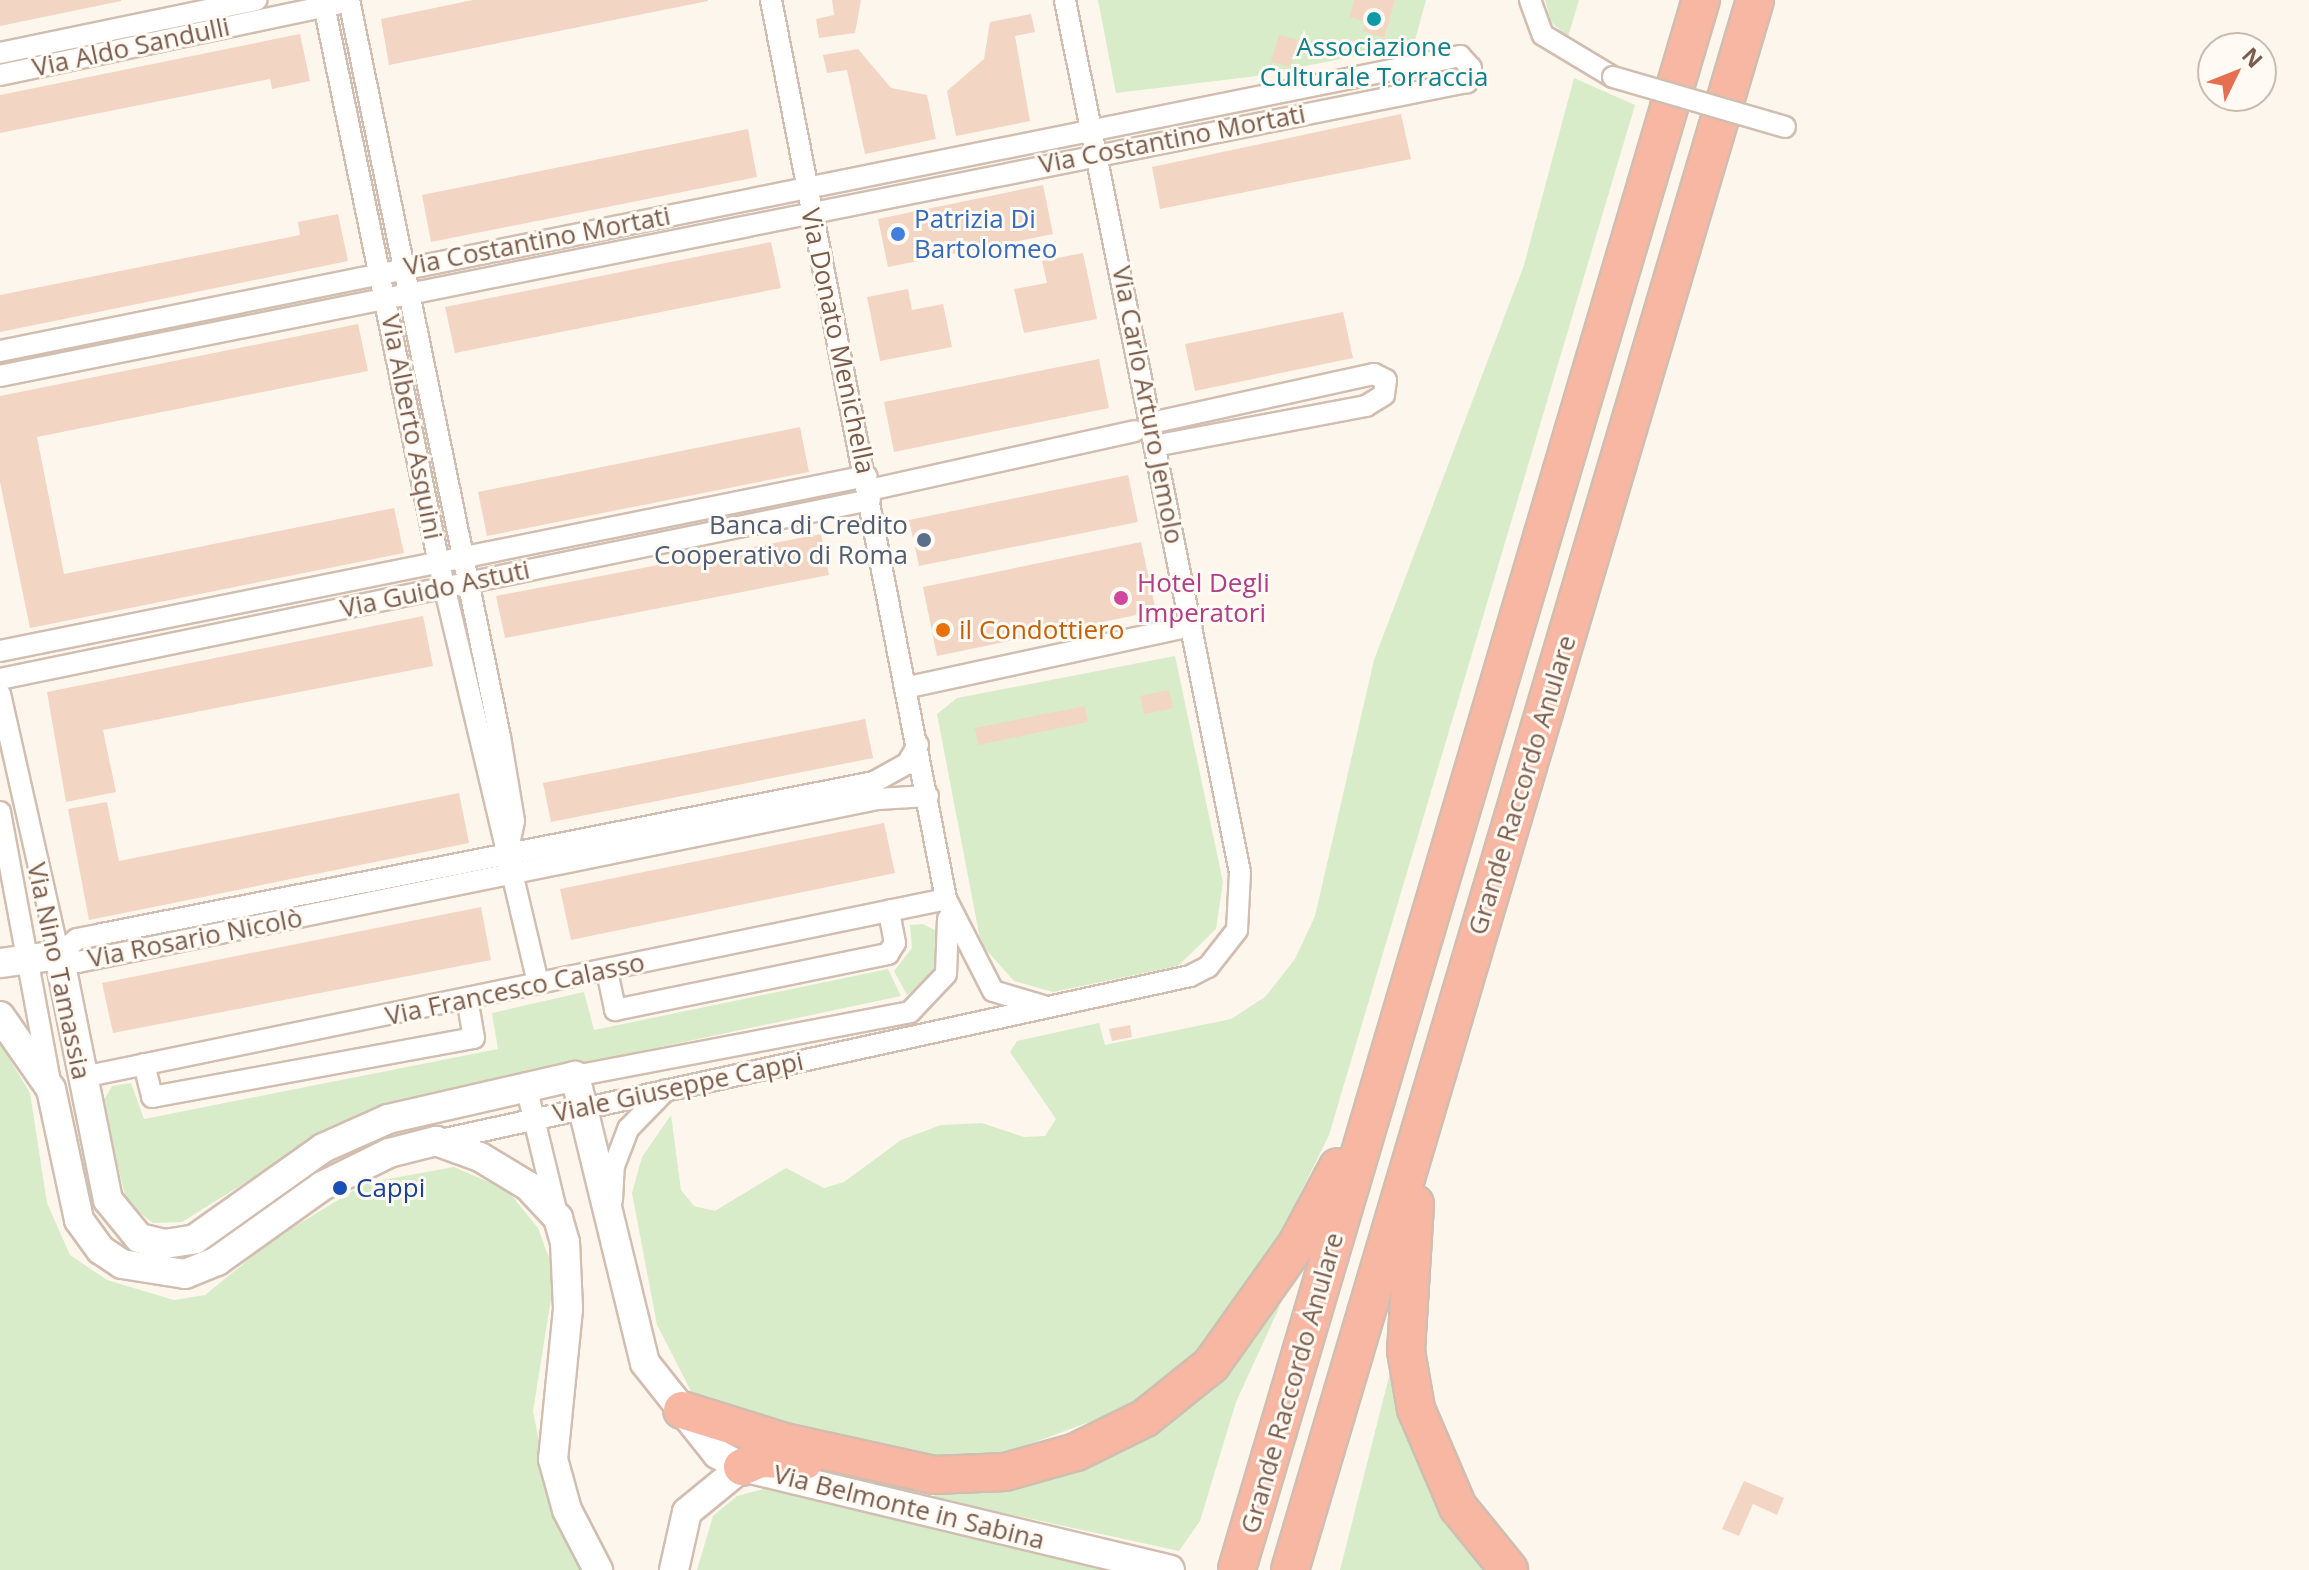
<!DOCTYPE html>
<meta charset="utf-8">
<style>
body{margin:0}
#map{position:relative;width:2309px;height:1570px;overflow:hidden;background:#fdf6ec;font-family:"Open Sans",sans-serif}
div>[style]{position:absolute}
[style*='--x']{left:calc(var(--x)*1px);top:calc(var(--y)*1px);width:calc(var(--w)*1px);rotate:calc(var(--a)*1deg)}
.green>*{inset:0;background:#d8ecc9}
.building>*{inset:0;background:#f3d5c3}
.roads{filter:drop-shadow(2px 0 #d1beb0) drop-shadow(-2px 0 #d1beb0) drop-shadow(0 2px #d1beb0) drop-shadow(0 -2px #d1beb0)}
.street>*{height:20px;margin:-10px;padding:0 10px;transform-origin:10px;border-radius:10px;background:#fff}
.secondary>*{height:28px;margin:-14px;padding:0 14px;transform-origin:14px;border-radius:14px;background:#fff}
.highway>*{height:36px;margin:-18px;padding:0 18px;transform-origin:18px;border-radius:18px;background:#f7b7a3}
.bridges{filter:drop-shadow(2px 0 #d1beb0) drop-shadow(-2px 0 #d1beb0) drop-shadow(0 2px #d1beb0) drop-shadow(0 -2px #d1beb0)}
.street-bridge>*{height:20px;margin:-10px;padding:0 10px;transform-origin:10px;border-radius:10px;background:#fff}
.dots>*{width:22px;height:22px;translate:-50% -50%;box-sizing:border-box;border:4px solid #fffaf3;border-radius:50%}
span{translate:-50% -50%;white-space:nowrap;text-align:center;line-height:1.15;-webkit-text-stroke:6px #fffaf3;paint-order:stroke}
.street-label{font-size:26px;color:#7a5c4d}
.culture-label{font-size:26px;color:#0d838f}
.shop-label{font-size:26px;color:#366cbe}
.left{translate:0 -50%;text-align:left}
.service-label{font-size:26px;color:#4e5e75}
.right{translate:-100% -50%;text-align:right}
.hotel-label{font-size:26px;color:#b23c85}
.food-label{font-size:26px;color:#c56008}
.transit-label{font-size:26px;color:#164399}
.north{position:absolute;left:2197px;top:32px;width:80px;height:80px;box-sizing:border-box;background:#fffaf3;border:2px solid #cabbb1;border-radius:50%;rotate:47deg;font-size:22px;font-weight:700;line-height:32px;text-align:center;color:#7a5c4d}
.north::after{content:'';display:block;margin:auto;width:28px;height:36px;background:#e76f51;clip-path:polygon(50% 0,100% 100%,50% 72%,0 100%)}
</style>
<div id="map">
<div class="green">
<div style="clip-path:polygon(1098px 0,1426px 0,1414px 44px,1257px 76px,1116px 93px)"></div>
<div style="clip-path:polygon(1545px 0,1579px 0,1568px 37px,1551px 22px)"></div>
<div style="clip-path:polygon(1574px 78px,1635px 105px,1329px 1135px,1254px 1288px,1189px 1363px,1140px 1403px,1003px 1454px,956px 1462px,759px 1424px,693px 1395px,657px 1325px,632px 1193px,642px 1157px,671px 1115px,681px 1190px,694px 1206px,715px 1211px,786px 1168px,824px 1188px,844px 1182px,901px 1140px,941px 1125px,982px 1123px,1024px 1137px,1045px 1136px,1056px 1119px,1010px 1052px,1017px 1041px,1099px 1023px,1105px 1045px,1231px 1019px,1265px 997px,1295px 959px,1315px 916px,1374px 660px,1524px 265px)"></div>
<div style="clip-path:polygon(1175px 656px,1223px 882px,1216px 929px,1178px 966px,1053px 992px,1014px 981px,981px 944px,937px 714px,957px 698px)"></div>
<div style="clip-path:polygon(923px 924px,935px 930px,937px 960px,930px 978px,907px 995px,894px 971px,912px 948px,910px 925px)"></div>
<div style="clip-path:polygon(888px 969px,901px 996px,425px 1097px,334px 1127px,182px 1222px,153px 1223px,127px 1203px,102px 1103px,112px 1086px,131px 1083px,144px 1119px,498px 1049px,492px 1013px,584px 992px,594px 1030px)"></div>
<div style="clip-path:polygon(0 1043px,30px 1093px,47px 1203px,70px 1255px,107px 1280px,174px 1300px,205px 1295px,274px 1239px,366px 1183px,454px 1167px,507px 1190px,538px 1228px,555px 1274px,533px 1411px,555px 1522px,581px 1570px,0 1570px)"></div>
<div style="clip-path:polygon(1274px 1301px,1280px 1306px,1236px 1402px,1200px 1521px,1179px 1551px,935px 1498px,933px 1492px,1046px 1473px)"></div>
<div style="clip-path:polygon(1395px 1353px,1495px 1570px,1340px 1570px)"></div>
<div style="clip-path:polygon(767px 1488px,783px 1488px,1121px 1570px,697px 1570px,713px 1516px,737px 1496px)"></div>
</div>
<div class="building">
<div style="clip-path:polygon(0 0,121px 0,121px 1px,0 26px)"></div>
<div style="clip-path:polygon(473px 0,708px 0,708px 1px,389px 65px,381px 19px)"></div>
<div style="clip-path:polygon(832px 0,861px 0,855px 33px,819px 38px,816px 19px,834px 15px)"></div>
<div style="clip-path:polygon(1354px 0,1395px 0,1384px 38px,1363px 31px,1365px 22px,1350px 17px)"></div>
<div style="clip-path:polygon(1031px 14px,1035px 32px,1015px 36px,1030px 121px,956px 136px,947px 91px,984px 59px,990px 22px)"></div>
<div style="clip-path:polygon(300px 34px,310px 81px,272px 89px,270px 79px,0 133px,0 95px)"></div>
<div style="clip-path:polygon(1279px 35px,1298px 40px,1291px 67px,1271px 62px)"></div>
<div style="clip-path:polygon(858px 49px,891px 88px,927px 95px,936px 139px,865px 154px,847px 70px,827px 73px,823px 55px)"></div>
<div style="clip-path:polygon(1401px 114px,1411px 159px,1160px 209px,1152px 167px)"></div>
<div style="clip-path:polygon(748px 129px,757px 177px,431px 242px,422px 195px)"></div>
<div style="clip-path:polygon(1043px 185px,1053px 234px,888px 267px,878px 219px)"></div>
<div style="clip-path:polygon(338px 214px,348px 261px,0 332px,0 295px,300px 235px,298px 222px)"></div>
<div style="clip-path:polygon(771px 242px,781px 288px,455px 353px,445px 307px)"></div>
<div style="clip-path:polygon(1083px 253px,1097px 319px,1024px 333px,1014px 289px,1047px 283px,1042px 261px)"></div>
<div style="clip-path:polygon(908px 289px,912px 310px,943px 304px,952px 347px,880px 361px,867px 297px)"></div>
<div style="clip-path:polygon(1343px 312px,1353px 358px,1195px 391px,1185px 344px)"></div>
<div style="clip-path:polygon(358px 324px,368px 371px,37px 437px,64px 574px,394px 508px,404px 553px,30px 628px,0 482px,0 396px)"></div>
<div style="clip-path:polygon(1099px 359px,1109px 408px,894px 452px,884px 402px)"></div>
<div style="clip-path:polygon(800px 427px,809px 472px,487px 536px,478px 492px)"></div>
<div style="clip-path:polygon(1128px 475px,1138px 522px,919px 566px,909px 520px)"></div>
<div style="clip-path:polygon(821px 534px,829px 575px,505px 638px,496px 596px)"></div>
<div style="clip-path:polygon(1141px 542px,1156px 611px,937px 656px,923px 587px)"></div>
<div style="clip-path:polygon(423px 616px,433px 666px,103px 730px,116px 792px,66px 802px,47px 692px)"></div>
<div style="clip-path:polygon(1169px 690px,1173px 708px,1144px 714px,1140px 696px)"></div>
<div style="clip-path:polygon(1085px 706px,1088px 722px,978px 745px,975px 728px)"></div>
<div style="clip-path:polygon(865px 719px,873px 758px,551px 822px,543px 783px)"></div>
<div style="clip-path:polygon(459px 793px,469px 843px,89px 920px,68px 809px,107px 802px,119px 861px)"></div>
<div style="clip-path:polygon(884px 823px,895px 873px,571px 940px,560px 889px)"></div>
<div style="clip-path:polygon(481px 907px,491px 960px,113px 1033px,102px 983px)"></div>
<div style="clip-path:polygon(1130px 1025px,1132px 1037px,1112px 1041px,1109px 1029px)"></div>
<div style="clip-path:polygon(1744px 1481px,1784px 1498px,1777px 1515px,1753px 1504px,1739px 1536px,1722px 1529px)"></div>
</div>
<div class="roads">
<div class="street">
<div style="--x:323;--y:0;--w:576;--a:78.38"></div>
<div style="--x:439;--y:564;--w:431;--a:76.7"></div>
<div style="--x:349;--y:0;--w:752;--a:78.42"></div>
<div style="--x:500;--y:737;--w:85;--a:80.5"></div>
<div style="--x:514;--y:821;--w:33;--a:102"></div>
<div style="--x:771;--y:0;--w:916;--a:78.98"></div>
<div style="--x:946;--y:899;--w:103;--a:62.9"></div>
<div style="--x:993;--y:991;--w:52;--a:16.7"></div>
<div style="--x:1530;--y:0;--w:37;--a:70"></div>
<div style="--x:1543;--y:35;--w:82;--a:31"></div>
<div style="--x:0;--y:53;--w:262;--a:-11.7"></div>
<div style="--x:0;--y:75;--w:344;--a:-11.9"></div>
<div style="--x:0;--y:351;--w:1490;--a:-11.42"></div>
<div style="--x:1460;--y:56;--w:16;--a:47"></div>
<div style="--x:1471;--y:68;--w:15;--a:106"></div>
<div style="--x:1467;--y:82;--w:1496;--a:168.67"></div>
<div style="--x:1151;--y:423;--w:228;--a:-12.4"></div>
<div style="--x:1374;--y:374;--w:13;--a:27"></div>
<div style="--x:1386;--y:380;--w:15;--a:98"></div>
<div style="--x:1384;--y:395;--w:21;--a:149"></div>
<div style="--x:1366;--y:406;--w:215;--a:169.3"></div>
<div style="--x:869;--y:490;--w:272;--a:-12.5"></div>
<div style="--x:0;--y:651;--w:884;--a:-11.42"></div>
<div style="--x:0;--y:679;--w:888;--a:-11.63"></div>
<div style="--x:909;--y:687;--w:289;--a:-12.2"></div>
<div style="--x:0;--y:694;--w:268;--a:77.3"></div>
<div style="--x:0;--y:812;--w:274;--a:79.5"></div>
<div style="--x:59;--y:955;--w:24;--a:-42"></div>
<div style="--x:77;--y:939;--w:25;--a:-11"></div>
<div style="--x:102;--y:934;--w:787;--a:-11.14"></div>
<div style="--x:874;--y:782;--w:38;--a:-29"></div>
<div style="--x:907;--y:764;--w:22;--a:-60"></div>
<div style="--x:59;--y:955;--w:20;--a:20"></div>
<div style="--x:78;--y:962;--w:816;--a:-11.52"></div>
<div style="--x:878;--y:799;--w:50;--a:-3.4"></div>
<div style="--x:607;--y:971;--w:40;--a:78"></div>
<div style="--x:615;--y:1010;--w:279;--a:-11.6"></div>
<div style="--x:888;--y:954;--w:13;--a:-58"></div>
<div style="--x:895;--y:943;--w:33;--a:-101"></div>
<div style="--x:144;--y:1064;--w:34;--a:76"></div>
<div style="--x:152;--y:1097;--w:327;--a:-10.4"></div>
<div style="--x:474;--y:1038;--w:40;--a:-100"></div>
<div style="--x:575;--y:1076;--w:341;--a:-10.8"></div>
<div style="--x:910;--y:1012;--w:52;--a:-46.5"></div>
<div style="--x:946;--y:974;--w:55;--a:-87.9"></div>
<div style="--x:83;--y:1077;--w:881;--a:-11.65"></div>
<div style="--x:526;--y:1086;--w:136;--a:76.4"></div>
<div style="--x:436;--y:1141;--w:772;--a:-12.34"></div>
<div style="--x:1190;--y:976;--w:20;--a:-27"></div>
<div style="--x:1208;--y:967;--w:47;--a:-51.9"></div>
<div style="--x:1237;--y:930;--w:58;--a:-87"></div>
<div style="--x:1240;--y:872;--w:889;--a:-101.35"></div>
<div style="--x:612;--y:1200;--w:34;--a:-87"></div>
<div style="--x:614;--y:1166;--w:40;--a:-69"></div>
<div style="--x:628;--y:1129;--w:54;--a:-45.7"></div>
</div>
<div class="secondary">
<div style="--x:0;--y:963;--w:60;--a:-7.7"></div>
<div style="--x:59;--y:955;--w:250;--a:78.7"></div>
<div style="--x:108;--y:1200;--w:49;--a:50.8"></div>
<div style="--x:139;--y:1238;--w:27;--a:13"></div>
<div style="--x:165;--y:1244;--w:30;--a:-9"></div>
<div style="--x:195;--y:1239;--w:157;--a:-35.4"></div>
<div style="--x:323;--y:1148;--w:71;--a:-24"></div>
<div style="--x:388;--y:1119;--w:192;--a:-12.9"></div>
<div style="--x:575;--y:1076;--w:295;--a:76.3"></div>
<div style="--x:645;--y:1363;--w:116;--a:51.6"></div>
<div style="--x:717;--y:1454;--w:28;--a:27"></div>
<div style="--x:742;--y:1467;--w:440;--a:13.5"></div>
<div style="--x:0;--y:1016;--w:89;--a:55.1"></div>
<div style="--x:51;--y:1089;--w:134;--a:77.9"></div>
<div style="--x:79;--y:1220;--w:37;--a:54"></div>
<div style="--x:101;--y:1250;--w:25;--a:34"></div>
<div style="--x:122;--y:1264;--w:64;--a:9"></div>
<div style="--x:185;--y:1274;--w:35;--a:-22"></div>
<div style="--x:217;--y:1261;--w:129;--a:-35.5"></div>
<div style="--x:322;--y:1186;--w:75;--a:-26.2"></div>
<div style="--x:389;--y:1153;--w:49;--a:-14.3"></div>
<div style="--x:436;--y:1141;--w:47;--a:20"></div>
<div style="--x:480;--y:1157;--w:56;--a:31.1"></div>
<div style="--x:528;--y:1186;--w:44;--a:46.8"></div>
<div style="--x:558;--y:1218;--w:25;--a:74"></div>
<div style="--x:565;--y:1242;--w:67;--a:87.4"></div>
<div style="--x:568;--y:1309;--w:151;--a:95.7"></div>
<div style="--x:553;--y:1459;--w:53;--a:74.6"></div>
<div style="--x:567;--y:1510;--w:68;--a:62.7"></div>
<div style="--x:674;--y:1570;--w:59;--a:-77.4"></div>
<div style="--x:687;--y:1512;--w:71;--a:-39.3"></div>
</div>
<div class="highway">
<div style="--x:1415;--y:1204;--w:147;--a:93.5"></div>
<div style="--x:1406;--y:1351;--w:59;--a:80.2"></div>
<div style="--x:1416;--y:1409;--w:107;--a:66.8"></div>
<div style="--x:1458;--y:1507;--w:81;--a:51"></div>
<div style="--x:682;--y:1410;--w:108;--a:17.3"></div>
<div style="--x:785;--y:1442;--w:153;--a:12.5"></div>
<div style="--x:934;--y:1475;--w:71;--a:-2.4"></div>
<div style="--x:1005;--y:1472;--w:74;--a:-15.7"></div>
<div style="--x:1076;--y:1452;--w:77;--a:-26.2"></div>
<div style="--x:1145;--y:1418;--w:85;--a:-38.8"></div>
<div style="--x:1211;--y:1365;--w:148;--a:-54.6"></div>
<div style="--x:1297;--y:1244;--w:87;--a:-62"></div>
<div style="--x:742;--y:1467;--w:21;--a:-23"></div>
<div style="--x:761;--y:1459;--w:44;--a:2.6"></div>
<div style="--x:1237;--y:1569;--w:1636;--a:-73.53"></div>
<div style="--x:1290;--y:1570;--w:1637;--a:-73.5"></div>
</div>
</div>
<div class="bridges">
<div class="street-bridge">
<div style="--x:1613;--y:77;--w:179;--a:16.2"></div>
</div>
</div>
<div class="dots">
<div style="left:1374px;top:19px;background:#0f9aa8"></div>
<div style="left:898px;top:234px;background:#3f7fe0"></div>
<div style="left:924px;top:540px;background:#5c6f8a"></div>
<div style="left:1121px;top:598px;background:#d1479c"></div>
<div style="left:943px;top:630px;background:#e8710a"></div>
<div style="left:340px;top:1188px;background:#1a4fb4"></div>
</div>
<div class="street-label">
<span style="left:131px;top:47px;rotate:-12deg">Via Aldo Sandulli</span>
<span style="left:1172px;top:139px;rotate:-11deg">Via Costantino Mortati</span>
<span style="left:537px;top:241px;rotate:-11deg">Via Costantino Mortati</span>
<span style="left:838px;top:341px;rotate:78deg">Via Donato Menichella</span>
<span style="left:1148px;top:405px;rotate:79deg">Via Carlo Arturo Jemolo</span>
<span style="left:412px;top:427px;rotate:79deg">Via Alberto Asquini</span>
<span style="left:435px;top:589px;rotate:-12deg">Via Guido Astuti</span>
<span style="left:1522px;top:785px;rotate:-73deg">Grande Raccordo Anulare</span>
<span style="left:195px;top:938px;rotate:-11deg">Via Rosario Nicolò</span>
<span style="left:59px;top:971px;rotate:78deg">Via Nino Tamassia</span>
<span style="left:515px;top:989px;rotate:-12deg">Via Francesco Calasso</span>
<span style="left:678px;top:1087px;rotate:-12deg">Viale Giuseppe Cappi</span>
<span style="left:1292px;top:1383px;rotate:-74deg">Grande Raccordo Anulare</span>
<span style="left:909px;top:1507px;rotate:14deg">Via Belmonte in Sabina</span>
</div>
<div class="culture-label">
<span style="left:1374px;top:62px">Associazione<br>Culturale Torraccia</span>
</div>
<div class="shop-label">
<span class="left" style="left:914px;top:234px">Patrizia Di<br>Bartolomeo</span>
</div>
<div class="service-label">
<span class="right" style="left:908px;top:540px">Banca di Credito<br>Cooperativo di Roma</span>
</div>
<div class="hotel-label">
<span class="left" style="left:1137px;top:598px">Hotel Degli<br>Imperatori</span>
</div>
<div class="food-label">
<span class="left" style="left:959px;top:630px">il Condottiero</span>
</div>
<div class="transit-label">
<span class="left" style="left:356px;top:1188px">Cappi</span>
</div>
<div class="north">N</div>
</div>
